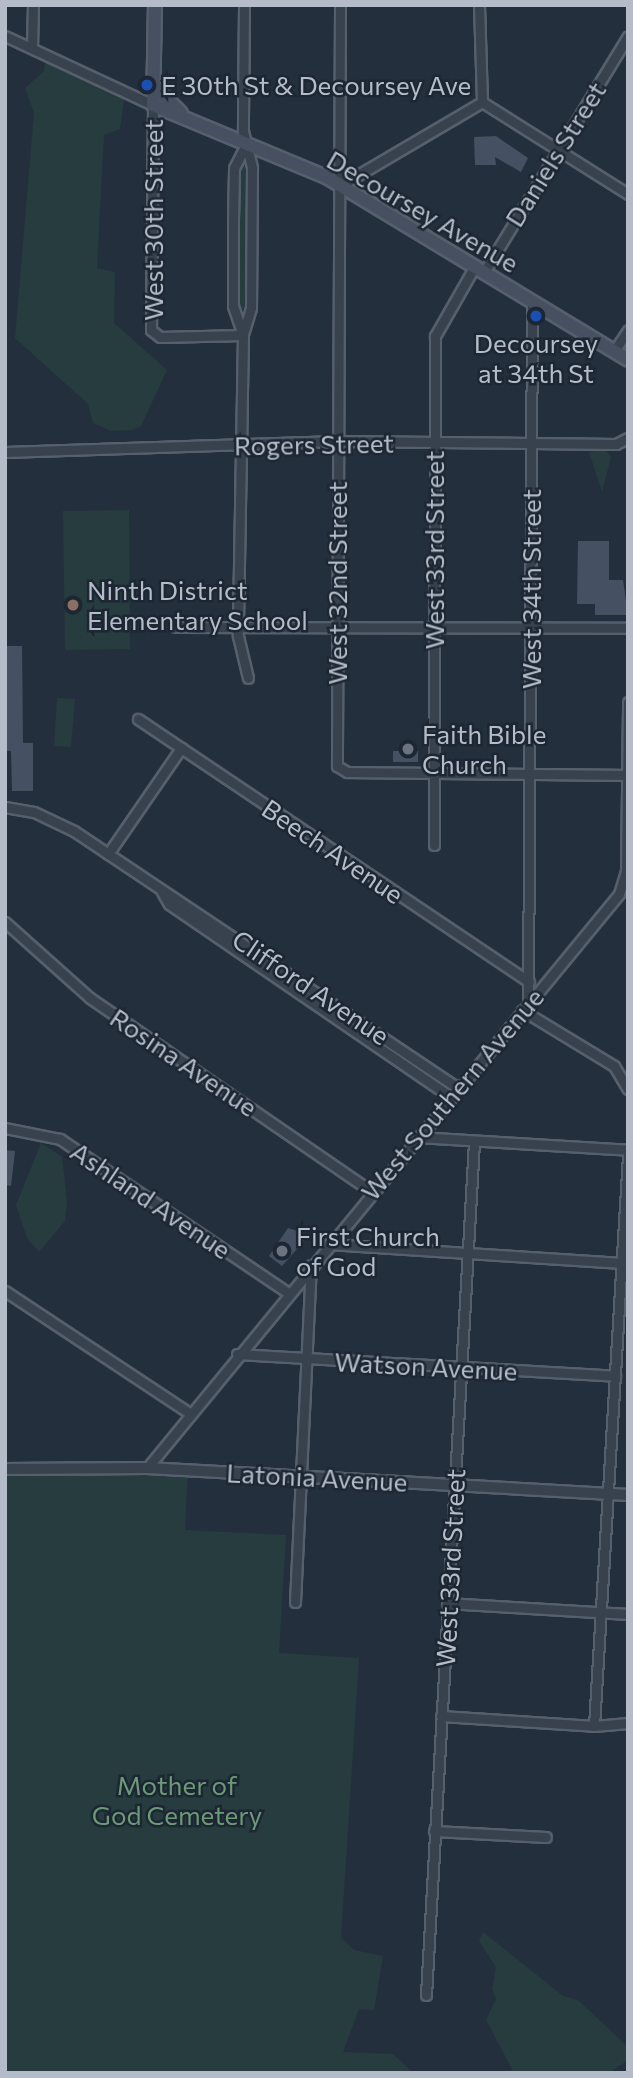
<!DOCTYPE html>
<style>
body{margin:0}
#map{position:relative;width:633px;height:2078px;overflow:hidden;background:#242f3e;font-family:Commissioner,sans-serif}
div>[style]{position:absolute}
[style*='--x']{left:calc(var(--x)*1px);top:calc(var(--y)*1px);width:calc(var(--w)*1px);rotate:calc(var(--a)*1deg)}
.green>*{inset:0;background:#263c3f}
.building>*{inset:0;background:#455162}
.roads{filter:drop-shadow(2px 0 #565f6c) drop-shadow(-2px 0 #565f6c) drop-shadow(0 2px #565f6c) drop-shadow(0 -2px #565f6c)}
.minor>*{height:9px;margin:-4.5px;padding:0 4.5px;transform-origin:4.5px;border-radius:4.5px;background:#38414e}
.tertiary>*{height:10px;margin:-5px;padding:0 5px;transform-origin:5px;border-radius:5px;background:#38414e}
.secondary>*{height:12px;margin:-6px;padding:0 6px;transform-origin:6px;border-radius:6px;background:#465061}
.dots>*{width:19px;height:19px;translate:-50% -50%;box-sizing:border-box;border:4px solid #1d2633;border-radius:50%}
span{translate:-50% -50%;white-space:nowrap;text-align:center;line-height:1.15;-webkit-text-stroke:5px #1d2633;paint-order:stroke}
.poi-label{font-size:26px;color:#b4bcc9}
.left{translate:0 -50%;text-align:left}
.street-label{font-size:26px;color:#b4bcc9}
.park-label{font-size:26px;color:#6b9a76}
.frame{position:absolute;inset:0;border:7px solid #b4bcc9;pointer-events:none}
</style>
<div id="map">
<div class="green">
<div style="clip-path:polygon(46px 55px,125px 92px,120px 129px,104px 135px,97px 268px,115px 272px,114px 323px,167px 370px,141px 426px,132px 430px,111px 431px,93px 423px,88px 404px,15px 338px,34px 113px,25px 88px,44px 71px)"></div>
<div style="clip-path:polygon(242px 164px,249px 170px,248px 306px,243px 310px,237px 307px,237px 171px)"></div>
<div style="clip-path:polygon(605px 450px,611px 457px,602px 492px,589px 452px)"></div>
<div style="clip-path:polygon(129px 510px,130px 649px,65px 650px,63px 511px)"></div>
<div style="clip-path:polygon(57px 698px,75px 699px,71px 747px,54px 746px)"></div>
<div style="clip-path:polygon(41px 1143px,62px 1157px,67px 1202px,65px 1221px,39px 1252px,27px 1238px,16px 1205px)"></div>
<div style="clip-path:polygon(5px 1469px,188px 1470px,185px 1530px,286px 1535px,279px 1653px,359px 1658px,341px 1938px,354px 1950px,383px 1956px,374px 2010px,359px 2009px,343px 2052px,393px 2054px,413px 2073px,5px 2073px)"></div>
<div style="clip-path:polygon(483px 1932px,563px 1996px,578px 2000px,628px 2047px,628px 2060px,609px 2073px,508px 2073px,512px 2069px,486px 2020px,496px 1999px,492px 1989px,496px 1967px,479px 1941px)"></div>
</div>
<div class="building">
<div style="clip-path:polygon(496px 136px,528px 158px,521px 172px,495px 157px,496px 165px,475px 165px,474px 137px)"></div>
<div style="clip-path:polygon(578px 541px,609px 541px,609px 580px,623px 580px,628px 615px,595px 615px,595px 604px,577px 604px)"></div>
<div style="clip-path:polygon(5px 646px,22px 646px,23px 743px,33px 743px,33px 791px,12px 791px,11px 751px,5px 751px)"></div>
<div style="clip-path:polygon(393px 751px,418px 751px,418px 762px,393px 762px)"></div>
<div style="clip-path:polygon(5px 1150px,15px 1151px,11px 1186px,5px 1185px)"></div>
<div style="clip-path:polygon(288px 1228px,309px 1235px,282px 1266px,269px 1256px)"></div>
</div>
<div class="roads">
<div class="minor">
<div style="--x:244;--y:5;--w:126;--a:90.5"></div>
<div style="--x:243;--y:131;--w:38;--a:76"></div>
<div style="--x:252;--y:168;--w:140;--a:90.4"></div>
<div style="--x:251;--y:308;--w:28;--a:107"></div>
<div style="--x:243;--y:335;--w:301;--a:91"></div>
<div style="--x:238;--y:636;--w:43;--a:76.6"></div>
<div style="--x:340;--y:5;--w:761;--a:90.23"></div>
<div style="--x:337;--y:766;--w:12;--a:31"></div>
<div style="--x:347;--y:772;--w:280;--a:0.6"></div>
<div style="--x:479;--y:5;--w:97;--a:88.2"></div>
<div style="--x:5;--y:36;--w:163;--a:25"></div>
<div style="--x:153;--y:105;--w:225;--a:90.5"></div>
<div style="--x:151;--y:330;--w:11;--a:38"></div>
<div style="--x:160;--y:337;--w:83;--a:-1.4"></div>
<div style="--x:32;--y:48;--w:43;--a:-88.7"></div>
<div style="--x:482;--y:102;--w:173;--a:32.2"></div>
<div style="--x:341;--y:185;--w:164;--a:-30.5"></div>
<div style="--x:484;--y:272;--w:276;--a:-58.6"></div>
<div style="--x:243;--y:335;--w:31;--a:-109"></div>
<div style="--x:233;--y:306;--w:85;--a:-90"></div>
<div style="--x:233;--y:221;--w:53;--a:-88.9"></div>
<div style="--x:234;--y:168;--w:27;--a:-63"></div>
<div style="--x:614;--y:351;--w:25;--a:-56"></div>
<div style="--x:5;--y:452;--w:333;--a:-1.9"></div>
<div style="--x:338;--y:441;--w:278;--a:0.6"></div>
<div style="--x:616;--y:444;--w:13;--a:-27"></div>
<div style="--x:176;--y:627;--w:450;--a:0.1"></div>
<div style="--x:138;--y:719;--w:471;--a:33.9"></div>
<div style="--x:5;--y:807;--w:29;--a:10"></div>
<div style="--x:34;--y:812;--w:44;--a:25.4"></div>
<div style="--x:74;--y:831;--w:462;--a:33.8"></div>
<div style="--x:434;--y:845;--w:509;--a:-89.89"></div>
<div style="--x:435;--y:336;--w:81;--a:-60.3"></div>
<div style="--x:108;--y:854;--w:129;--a:-55.4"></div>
<div style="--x:162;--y:892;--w:14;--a:60"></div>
<div style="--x:169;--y:904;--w:342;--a:34.4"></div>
<div style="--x:5;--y:922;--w:114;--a:41.8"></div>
<div style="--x:90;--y:998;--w:342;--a:34.5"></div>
<div style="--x:528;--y:1002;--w:701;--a:-89.67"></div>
<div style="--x:522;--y:1010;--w:108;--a:31.3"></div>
<div style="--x:614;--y:1066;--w:27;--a:59"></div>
<div style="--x:5;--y:1128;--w:56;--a:11.3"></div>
<div style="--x:60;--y:1139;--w:275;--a:34"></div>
<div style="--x:418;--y:1137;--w:210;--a:3.5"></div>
<div style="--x:329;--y:1244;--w:293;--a:3.7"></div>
<div style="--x:5;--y:1291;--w:221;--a:33.5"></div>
<div style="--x:237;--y:1354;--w:379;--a:3.3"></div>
<div style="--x:147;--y:1468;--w:743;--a:-50.57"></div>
<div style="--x:619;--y:894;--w:24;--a:-73"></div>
<div style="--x:626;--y:871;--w:169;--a:-89.3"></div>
<div style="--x:295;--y:1602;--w:337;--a:-87.3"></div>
<div style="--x:447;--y:1603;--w:181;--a:3.5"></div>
<div style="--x:441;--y:1716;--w:153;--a:3.7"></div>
<div style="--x:594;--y:1726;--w:34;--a:-5"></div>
<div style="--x:594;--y:1726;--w:571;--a:-86.59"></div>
<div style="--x:434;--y:1831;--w:112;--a:3.1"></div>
<div style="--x:426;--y:1995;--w:855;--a:-86.78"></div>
</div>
<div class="tertiary">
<div style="--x:5;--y:1469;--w:142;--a:-0.4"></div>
<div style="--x:147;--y:1468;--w:482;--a:3.2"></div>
</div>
<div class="secondary">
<div style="--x:155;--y:5;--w:100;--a:91.1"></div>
<div style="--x:153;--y:105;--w:190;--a:22.6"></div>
<div style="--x:328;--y:178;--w:351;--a:31.2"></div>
<div style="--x:154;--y:86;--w:38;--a:45"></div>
</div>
</div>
<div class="dots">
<div style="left:147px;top:85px;background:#1a4fb4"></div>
<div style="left:536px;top:316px;background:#1a4fb4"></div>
<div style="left:73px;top:605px;background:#8d6e63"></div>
<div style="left:408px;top:749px;background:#6b7280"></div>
<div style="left:282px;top:1251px;background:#6b7280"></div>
</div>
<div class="poi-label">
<span class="left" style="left:161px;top:85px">E 30th St &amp; Decoursey Ave</span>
<span style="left:536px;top:358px">Decoursey<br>at 34th St</span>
<span class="left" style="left:87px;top:605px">Ninth District<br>Elementary School</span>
<span class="left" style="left:422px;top:749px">Faith Bible<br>Church</span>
<span class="left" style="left:296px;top:1251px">First Church<br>of God</span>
</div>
<div class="street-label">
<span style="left:555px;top:154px;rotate:-58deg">Daniels Street</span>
<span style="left:423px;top:211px;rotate:30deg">Decoursey Avenue</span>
<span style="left:153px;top:220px;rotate:-90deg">West 30th Street</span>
<span style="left:314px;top:444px;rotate:-1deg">Rogers Street</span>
<span style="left:434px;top:550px;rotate:-90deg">West 33rd Street</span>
<span style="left:337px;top:583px;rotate:-90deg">West 32nd Street</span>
<span style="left:531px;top:589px;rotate:-90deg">West 34th Street</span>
<span style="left:333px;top:851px;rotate:34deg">Beech Avenue</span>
<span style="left:311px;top:987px;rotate:34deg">Clifford Avenue</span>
<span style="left:184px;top:1062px;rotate:34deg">Rosina Avenue</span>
<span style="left:452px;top:1094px;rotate:-50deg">West Southern Avenue</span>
<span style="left:151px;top:1200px;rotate:34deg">Ashland Avenue</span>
<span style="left:426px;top:1366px;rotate:3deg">Watson Avenue</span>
<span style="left:317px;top:1477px;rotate:3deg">Latonia Avenue</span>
<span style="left:450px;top:1568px;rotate:-87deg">West 33rd Street</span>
</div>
<div class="park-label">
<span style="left:177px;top:1800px">Mother of<br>God Cemetery</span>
</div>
<div class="frame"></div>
</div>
